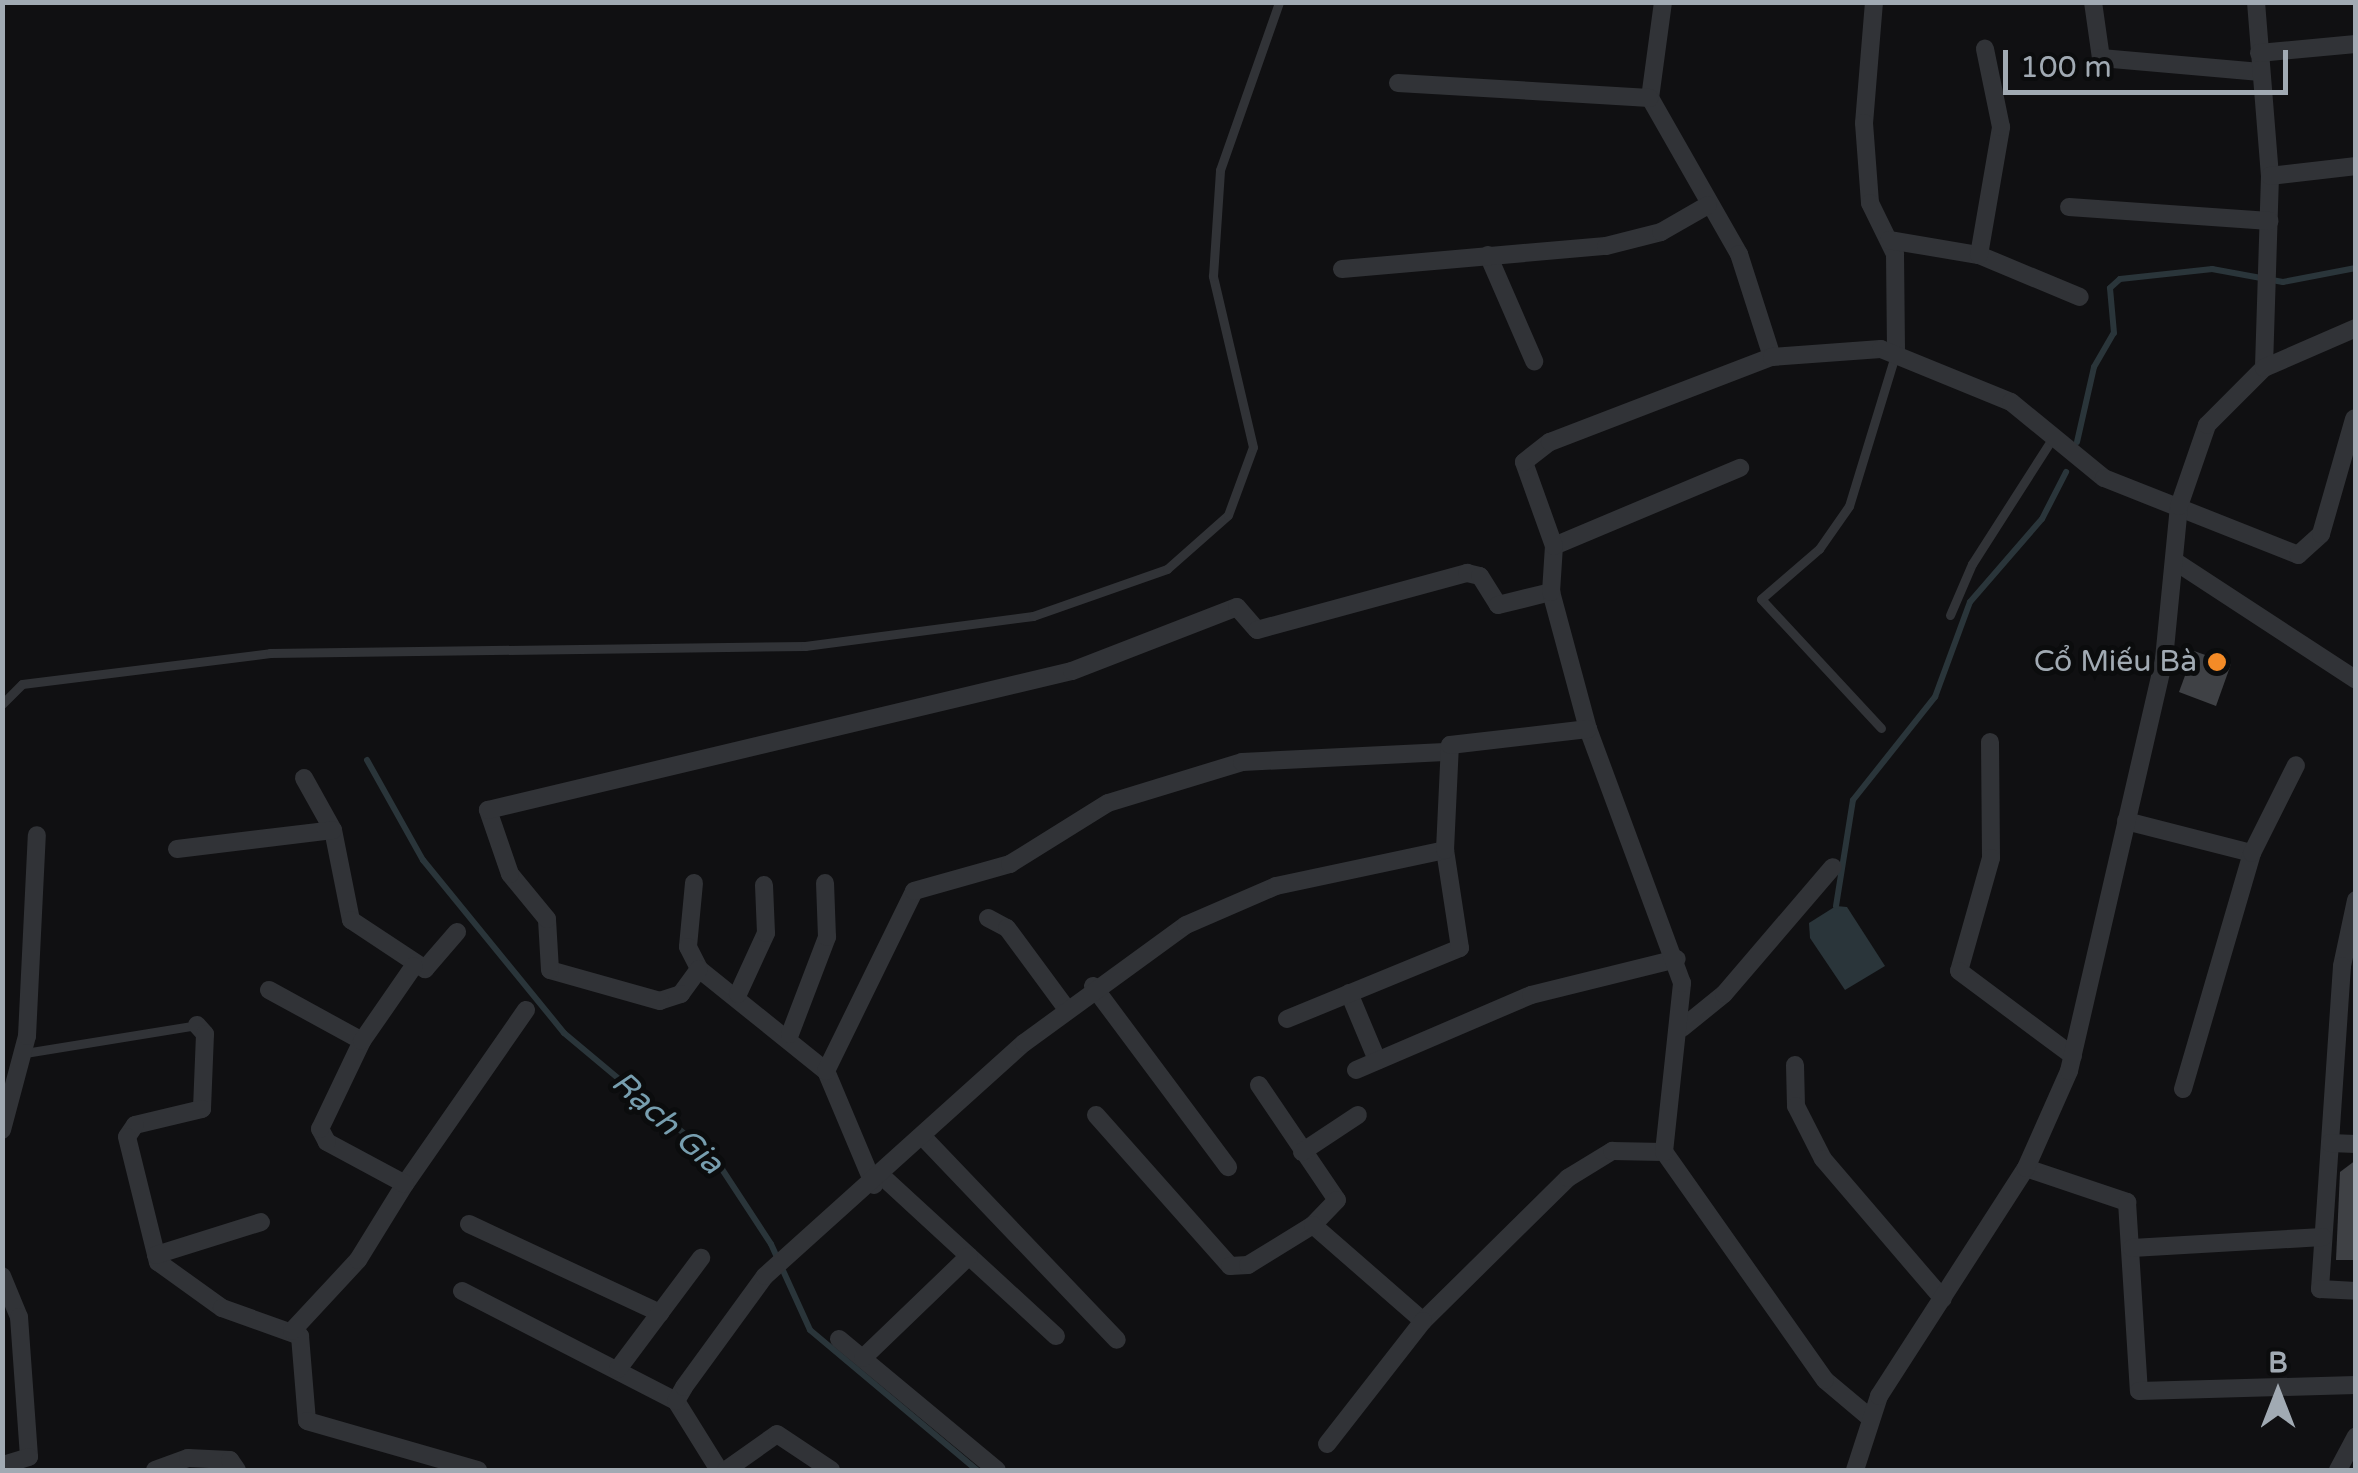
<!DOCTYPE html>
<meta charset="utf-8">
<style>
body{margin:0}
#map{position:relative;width:2358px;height:1473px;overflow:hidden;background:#101012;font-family:"Varela Round",sans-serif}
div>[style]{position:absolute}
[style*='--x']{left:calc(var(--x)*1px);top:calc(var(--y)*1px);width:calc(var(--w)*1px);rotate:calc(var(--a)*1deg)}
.water>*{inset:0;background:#2a353a}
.stream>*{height:6px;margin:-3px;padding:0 3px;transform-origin:3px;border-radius:3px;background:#2a353a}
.building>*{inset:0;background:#3f4145}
.service>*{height:9px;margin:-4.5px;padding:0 4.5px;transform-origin:4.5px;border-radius:4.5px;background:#313337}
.minor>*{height:18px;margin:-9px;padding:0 9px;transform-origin:9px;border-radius:9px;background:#313337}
.dots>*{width:28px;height:28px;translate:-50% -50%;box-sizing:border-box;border:5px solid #0b0c0d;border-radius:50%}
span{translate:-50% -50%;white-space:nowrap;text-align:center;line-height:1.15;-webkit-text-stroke:10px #0b0c0d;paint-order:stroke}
.poi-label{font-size:30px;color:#a1aab3}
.right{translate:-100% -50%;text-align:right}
.water-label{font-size:32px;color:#779eaf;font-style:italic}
.frame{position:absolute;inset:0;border:5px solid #a1aab3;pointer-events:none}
.north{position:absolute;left:2228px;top:1343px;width:100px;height:100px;-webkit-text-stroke:8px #0b0c0d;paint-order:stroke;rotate:0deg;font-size:28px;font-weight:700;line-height:40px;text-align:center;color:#a1aab3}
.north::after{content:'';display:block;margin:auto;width:35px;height:45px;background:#a1aab3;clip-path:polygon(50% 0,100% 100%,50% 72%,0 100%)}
.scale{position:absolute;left:2003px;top:50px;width:285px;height:45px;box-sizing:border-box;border:5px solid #a1aab3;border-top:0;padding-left:12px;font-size:30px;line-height:35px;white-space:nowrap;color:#a1aab3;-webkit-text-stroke:8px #0b0c0d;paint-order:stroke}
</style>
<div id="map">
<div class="water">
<div style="clip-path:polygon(1836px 906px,1847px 907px,1885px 966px,1845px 990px,1810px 938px,1809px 923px)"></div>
</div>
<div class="stream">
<div style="--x:2077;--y:442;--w:77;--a:-77.2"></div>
<div style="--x:2094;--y:367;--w:39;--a:-60"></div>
<div style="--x:2114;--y:333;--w:45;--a:-95.1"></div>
<div style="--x:2110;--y:288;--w:13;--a:-42"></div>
<div style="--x:2120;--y:279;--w:93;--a:-6.2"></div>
<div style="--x:2212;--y:269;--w:72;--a:10.4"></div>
<div style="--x:2283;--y:282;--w:74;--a:-10.9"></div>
<div style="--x:367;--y:760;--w:115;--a:60.8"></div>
<div style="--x:423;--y:860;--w:223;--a:50.8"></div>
<div style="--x:564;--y:1033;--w:198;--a:39.9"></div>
<div style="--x:716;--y:1160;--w:100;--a:56.8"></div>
<div style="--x:771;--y:1244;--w:94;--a:65.6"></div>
<div style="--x:810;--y:1330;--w:218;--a:40"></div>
<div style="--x:1836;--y:906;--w:107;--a:-80.9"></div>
<div style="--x:1853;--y:800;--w:132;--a:-51.5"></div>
<div style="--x:1935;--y:697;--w:101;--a:-69.8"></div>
<div style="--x:1970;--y:602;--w:110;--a:-49.1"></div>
<div style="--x:2042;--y:519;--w:53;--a:-62.9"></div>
</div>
<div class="building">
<div style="clip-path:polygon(2194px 651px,2231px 664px,2216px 706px,2179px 692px)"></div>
<div style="clip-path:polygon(2356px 1160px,2356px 1260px,2336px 1260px,2340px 1172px)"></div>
</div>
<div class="service">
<div style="--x:1950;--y:615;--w:56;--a:-66.7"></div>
<div style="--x:1972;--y:564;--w:145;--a:-57.4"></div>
<div style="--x:2;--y:704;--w:28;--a:-45"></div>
<div style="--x:22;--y:684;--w:250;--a:-7.1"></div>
<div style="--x:270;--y:653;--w:535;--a:-0.75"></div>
<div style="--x:805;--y:646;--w:230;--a:-7.5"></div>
<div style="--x:1033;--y:616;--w:142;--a:-19.3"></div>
<div style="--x:1167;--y:569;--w:81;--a:-41.5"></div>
<div style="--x:1228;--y:515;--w:72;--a:-69.8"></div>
<div style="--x:1253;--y:447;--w:176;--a:-103.2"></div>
<div style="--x:1213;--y:276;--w:106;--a:-86.2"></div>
<div style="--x:1220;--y:170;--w:178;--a:-70.6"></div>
<div style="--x:1881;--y:728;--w:176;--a:-132.9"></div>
<div style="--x:1761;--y:599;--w:77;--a:-40.8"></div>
<div style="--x:1819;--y:549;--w:52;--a:-55.1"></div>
<div style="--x:1849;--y:506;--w:161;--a:-73"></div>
<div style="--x:25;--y:1053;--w:174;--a:-9.2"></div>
</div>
<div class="minor">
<div style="--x:1663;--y:2;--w:97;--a:97.7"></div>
<div style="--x:1650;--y:98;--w:180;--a:60.3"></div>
<div style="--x:1739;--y:254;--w:108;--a:72.2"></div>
<div style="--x:1874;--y:2;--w:121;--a:94.7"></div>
<div style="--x:1864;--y:123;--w:80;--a:85.7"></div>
<div style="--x:1870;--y:203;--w:57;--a:63.9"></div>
<div style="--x:1895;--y:254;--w:98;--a:89.4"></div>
<div style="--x:2093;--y:2;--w:57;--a:81.9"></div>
<div style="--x:2101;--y:58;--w:160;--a:5"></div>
<div style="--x:2256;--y:2;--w:175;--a:85.4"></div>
<div style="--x:2270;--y:176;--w:192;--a:91.8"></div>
<div style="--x:2259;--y:53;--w:97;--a:-5.3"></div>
<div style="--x:1398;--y:83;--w:252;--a:3.4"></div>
<div style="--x:2270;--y:176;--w:87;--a:-6.6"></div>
<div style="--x:2069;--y:207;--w:201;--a:4"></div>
<div style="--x:1889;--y:240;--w:91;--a:9.5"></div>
<div style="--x:1979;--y:255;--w:109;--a:22.6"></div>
<div style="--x:1488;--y:255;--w:116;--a:66.5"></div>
<div style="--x:1979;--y:255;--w:130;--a:-80.2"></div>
<div style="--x:2001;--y:127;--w:80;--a:-101.6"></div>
<div style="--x:1342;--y:269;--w:265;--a:-5"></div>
<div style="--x:1606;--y:246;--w:57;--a:-14.3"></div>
<div style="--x:1661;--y:232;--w:54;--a:-29.9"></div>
<div style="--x:1554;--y:546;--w:202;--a:-22.8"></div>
<div style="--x:2176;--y:562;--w:215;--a:33.2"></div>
<div style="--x:1990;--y:742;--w:116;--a:89.5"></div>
<div style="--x:1991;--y:858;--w:117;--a:105.8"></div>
<div style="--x:1959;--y:971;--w:142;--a:36.7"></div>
<div style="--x:304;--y:778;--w:60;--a:60.9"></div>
<div style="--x:333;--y:830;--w:92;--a:78.7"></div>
<div style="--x:351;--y:920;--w:89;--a:33.5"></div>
<div style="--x:425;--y:969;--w:49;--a:-49.1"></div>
<div style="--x:2126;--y:821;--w:130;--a:14.3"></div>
<div style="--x:177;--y:849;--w:157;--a:-6.9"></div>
<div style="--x:694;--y:883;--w:64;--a:95.4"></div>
<div style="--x:688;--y:947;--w:25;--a:63"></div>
<div style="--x:699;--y:969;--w:163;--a:38.8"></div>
<div style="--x:2356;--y:900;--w:67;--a:102"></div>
<div style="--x:2342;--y:966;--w:324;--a:93.9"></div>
<div style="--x:2320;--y:1289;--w:36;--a:3"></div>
<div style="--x:988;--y:918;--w:21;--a:28"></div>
<div style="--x:1007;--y:928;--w:99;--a:53.6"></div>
<div style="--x:699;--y:969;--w:31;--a:126"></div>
<div style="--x:681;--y:994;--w:22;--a:162"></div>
<div style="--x:660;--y:1001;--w:114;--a:-164.3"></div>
<div style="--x:550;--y:970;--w:51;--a:-93.4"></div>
<div style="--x:547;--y:919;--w:58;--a:-129.4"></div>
<div style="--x:510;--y:874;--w:68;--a:-109"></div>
<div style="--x:488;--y:810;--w:600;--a:-13.39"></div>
<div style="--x:1072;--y:671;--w:177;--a:-21.2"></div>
<div style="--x:1237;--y:607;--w:30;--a:49"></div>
<div style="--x:1257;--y:630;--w:218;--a:-15.2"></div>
<div style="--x:1467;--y:573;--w:13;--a:13"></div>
<div style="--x:1480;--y:576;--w:34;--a:58"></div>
<div style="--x:1498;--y:605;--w:55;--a:-13.8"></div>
<div style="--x:1093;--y:986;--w:226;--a:53.3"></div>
<div style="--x:269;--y:990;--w:106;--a:28.7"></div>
<div style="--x:1349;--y:993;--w:73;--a:67.3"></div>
<div style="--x:738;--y:994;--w:67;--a:-65.3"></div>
<div style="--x:766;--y:933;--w:48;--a:-92.4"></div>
<div style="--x:1287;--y:1019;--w:187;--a:-22.3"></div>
<div style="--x:1460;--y:948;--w:99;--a:-98.7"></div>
<div style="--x:197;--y:1025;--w:12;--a:48"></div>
<div style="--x:205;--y:1034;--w:75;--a:92.3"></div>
<div style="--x:202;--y:1109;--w:69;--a:166.6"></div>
<div style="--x:135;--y:1125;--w:14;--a:124"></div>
<div style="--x:127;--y:1137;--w:129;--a:76.1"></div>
<div style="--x:158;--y:1262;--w:79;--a:35.7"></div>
<div style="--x:222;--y:1308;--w:83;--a:19.7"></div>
<div style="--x:300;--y:1336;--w:85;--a:85.3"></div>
<div style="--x:307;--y:1421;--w:178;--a:16"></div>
<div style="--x:1682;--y:1028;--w:54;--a:-39"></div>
<div style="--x:1724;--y:994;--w:167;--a:-49.4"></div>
<div style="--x:790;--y:1034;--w:104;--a:-69.1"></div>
<div style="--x:827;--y:937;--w:54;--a:-92.1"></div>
<div style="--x:1795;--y:1065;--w:41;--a:88.6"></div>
<div style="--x:1796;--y:1106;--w:59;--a:63"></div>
<div style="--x:1823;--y:1159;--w:184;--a:49.4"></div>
<div style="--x:1356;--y:1070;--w:190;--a:-23.2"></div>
<div style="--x:1531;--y:995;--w:150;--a:-13.9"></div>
<div style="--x:1259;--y:1085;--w:139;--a:55.9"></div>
<div style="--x:1337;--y:1200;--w:35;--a:134"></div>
<div style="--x:2183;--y:1089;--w:246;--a:-73.7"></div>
<div style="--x:2252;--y:853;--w:98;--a:-63.4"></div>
<div style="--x:1096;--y:1115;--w:202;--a:48.4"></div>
<div style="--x:1230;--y:1266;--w:18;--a:-3"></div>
<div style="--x:1248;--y:1265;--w:76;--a:-31.6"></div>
<div style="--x:1313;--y:1225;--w:146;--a:41.1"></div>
<div style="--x:1423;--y:1321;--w:204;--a:-44.6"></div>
<div style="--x:1568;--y:1178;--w:52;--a:-31.5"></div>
<div style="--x:1612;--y:1151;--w:52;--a:1.1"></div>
<div style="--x:2;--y:1130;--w:97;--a:-75.1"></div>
<div style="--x:27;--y:1036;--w:201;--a:-87.2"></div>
<div style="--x:924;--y:1138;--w:279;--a:46.3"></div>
<div style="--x:2330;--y:1143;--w:26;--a:2"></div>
<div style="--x:1302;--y:1152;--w:67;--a:-33.5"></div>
<div style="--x:2026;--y:1168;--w:107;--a:18.6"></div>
<div style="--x:2127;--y:1202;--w:189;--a:86.4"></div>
<div style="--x:2139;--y:1391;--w:217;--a:-1.6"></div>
<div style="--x:883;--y:1177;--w:235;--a:42.6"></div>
<div style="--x:405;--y:1184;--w:212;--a:-55.2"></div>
<div style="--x:874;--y:1185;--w:124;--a:-112.8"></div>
<div style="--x:826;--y:1071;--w:200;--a:-63.9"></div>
<div style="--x:914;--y:891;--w:100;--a:-15.7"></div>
<div style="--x:1010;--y:864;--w:115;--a:-31.9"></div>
<div style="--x:1108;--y:803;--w:140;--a:-17"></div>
<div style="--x:1242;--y:762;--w:203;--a:-2.8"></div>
<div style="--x:469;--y:1224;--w:211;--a:25"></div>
<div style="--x:2132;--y:1248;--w:191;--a:-3.3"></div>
<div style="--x:156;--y:1255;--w:110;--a:-17.4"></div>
<div style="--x:2;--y:1276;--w:44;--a:67.5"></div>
<div style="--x:19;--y:1317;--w:140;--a:85.9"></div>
<div style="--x:29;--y:1457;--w:28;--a:163"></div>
<div style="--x:462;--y:1291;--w:241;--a:27.2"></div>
<div style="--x:292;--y:1331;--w:97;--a:-47.1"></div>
<div style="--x:358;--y:1260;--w:89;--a:-58.3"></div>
<div style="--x:405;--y:1184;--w:89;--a:-151.7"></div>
<div style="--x:327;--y:1142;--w:15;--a:-118"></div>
<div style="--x:320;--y:1129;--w:98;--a:-64.5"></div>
<div style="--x:362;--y:1041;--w:91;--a:-55.3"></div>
<div style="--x:839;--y:1339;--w:205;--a:39.7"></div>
<div style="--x:863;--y:1358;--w:147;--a:-43.9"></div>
<div style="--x:618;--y:1369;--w:139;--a:-53.2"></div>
<div style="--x:1869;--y:1417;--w:57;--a:-139.9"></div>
<div style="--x:1825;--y:1380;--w:279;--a:-125.2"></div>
<div style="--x:1664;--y:1152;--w:170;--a:-83.9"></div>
<div style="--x:1682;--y:983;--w:271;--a:-110.3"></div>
<div style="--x:1588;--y:729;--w:142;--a:-105.1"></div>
<div style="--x:1551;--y:592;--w:46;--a:-86.3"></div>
<div style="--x:1554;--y:546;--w:89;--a:-109.7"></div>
<div style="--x:1524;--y:462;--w:33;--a:-38"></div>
<div style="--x:1550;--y:442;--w:238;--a:-21"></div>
<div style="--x:1772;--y:357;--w:109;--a:-4.2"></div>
<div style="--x:1881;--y:349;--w:140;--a:22.2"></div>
<div style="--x:2011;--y:402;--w:120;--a:39.3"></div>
<div style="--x:2104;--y:478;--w:209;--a:21.6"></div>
<div style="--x:2298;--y:555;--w:31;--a:-42"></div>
<div style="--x:2321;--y:534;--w:120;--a:-74"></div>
<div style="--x:1327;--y:1444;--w:156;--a:-52"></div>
<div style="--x:155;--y:1470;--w:35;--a:-20"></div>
<div style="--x:188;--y:1458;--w:42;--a:2.7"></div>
<div style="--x:230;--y:1460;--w:12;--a:55"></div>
<div style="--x:719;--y:1470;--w:81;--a:-121.9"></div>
<div style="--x:676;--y:1401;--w:16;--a:-60"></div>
<div style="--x:684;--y:1387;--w:137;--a:-53.9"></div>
<div style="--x:765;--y:1276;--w:348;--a:-42"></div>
<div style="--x:1024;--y:1043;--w:200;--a:-36.1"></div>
<div style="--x:1186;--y:925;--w:98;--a:-23.4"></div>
<div style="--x:1276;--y:886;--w:173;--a:-12"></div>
<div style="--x:1445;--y:850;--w:105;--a:-87.3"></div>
<div style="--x:1450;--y:745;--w:139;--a:-6.6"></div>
<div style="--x:726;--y:1470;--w:62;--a:-35.2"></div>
<div style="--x:777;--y:1434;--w:65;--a:33.7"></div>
<div style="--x:1855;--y:1470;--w:78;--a:-72"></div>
<div style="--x:1879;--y:1396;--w:271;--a:-57.2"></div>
<div style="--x:2026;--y:1168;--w:106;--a:-66.1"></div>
<div style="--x:2069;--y:1071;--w:423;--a:-77"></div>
<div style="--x:2164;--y:659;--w:154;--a:-84.4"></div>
<div style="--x:2179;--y:506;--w:86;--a:-70.9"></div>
<div style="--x:2207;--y:425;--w:81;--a:-45"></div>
<div style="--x:2264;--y:368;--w:100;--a:-23.5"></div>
<div style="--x:2338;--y:1470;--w:38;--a:-62"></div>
</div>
<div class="dots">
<div style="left:2217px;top:662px;background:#f38b27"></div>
</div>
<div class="poi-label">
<span class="right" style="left:2197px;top:662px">Cổ Miếu Bà</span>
</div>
<div class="water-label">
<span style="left:667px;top:1123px;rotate:42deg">Rạch Gia</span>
</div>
<div class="frame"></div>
<div class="north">B</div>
<div class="scale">100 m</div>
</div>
